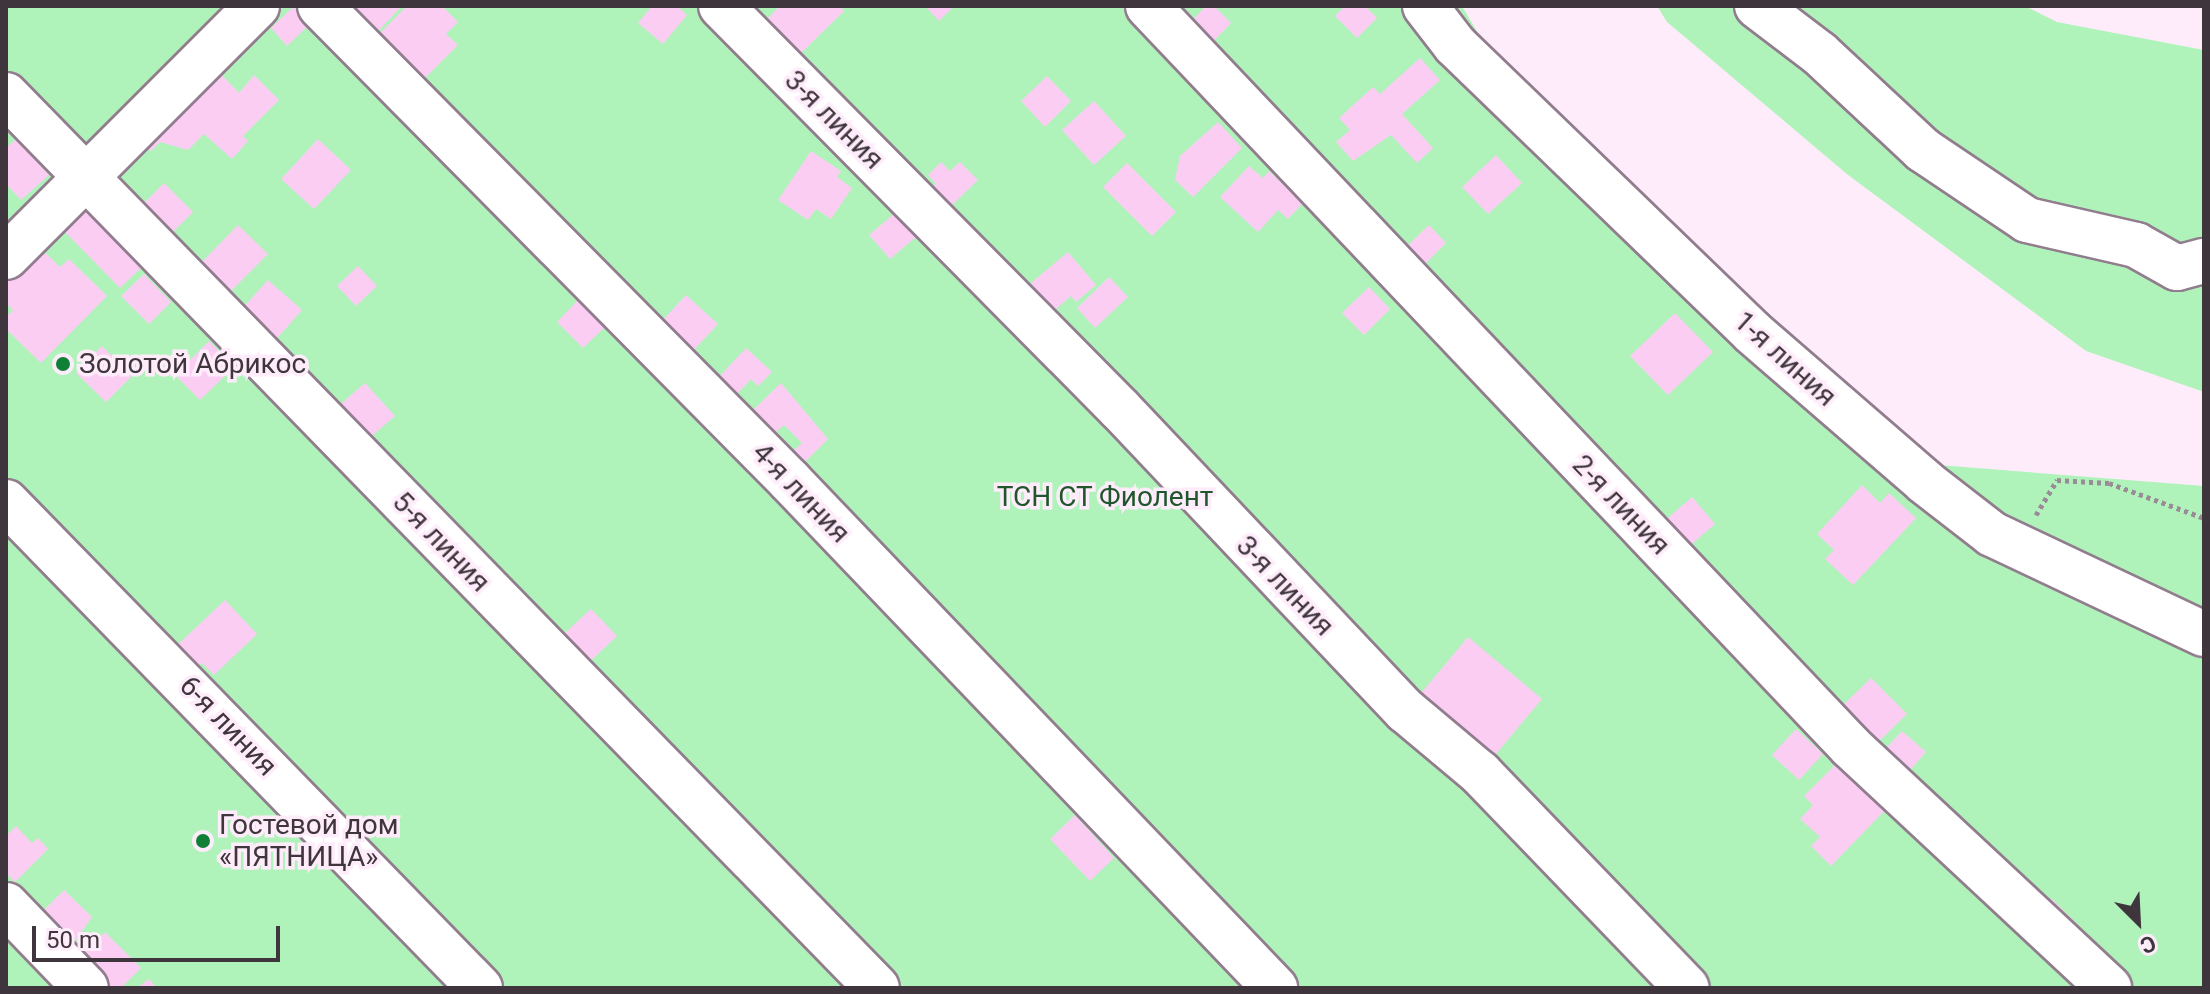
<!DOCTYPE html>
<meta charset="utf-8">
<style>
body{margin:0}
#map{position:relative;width:2210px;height:994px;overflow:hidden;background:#ffecfb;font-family:Roboto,sans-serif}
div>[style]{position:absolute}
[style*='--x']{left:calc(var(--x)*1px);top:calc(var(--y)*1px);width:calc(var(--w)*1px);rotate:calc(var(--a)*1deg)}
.green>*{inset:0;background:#b0f3ba}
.building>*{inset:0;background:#fbcdf3}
.path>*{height:5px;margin-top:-2.5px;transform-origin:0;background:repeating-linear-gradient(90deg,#998c96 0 4px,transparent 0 8px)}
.roads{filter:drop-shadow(2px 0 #917d8e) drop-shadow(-2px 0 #917d8e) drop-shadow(0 2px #917d8e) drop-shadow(0 -2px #917d8e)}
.minor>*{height:44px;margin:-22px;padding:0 22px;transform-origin:22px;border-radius:22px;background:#fff}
.dots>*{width:22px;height:22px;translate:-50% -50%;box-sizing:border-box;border:4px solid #ffecfb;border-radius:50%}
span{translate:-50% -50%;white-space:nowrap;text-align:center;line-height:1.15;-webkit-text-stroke:7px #ffecfb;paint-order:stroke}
.street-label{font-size:28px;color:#3f363d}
.poi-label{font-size:28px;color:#3f363d}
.left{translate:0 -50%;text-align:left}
.park-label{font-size:28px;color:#20562c}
.frame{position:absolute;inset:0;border:8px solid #3f363d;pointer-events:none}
.north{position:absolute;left:2098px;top:882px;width:80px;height:80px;-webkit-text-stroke:6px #ffecfb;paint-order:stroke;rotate:156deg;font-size:22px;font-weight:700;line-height:32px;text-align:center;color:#3f363d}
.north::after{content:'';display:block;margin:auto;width:28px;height:36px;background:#3f363d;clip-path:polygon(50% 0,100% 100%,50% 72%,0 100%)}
.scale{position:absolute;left:32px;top:926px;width:248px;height:36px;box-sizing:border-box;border:4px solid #3f363d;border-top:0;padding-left:10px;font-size:24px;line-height:28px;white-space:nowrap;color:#3f363d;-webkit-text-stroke:6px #ffecfb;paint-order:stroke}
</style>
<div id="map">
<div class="green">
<div style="clip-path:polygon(6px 6px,1462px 6px,1486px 47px,1901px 462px,2204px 486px,2204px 988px,6px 988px)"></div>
<div style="clip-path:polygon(1657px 6px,2025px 6px,2057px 22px,2204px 50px,2204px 392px,2086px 351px,1848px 175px,1667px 22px)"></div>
</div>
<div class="building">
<div style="clip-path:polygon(330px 6px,402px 6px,368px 42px)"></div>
<div style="clip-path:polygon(407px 6px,442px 6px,458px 22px,446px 34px,458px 45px,420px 83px,374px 39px)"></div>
<div style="clip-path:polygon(652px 6px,677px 6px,687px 15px,663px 44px,638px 23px)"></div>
<div style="clip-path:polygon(780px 6px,839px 6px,844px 11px,790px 64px,756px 30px)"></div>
<div style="clip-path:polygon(925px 6px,954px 6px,939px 21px)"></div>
<div style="clip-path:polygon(1206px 6px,1214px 6px,1231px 23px,1206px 49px,1185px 28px)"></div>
<div style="clip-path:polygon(1345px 6px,1365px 6px,1377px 18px,1357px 38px,1335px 16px)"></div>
<div style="clip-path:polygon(293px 7px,309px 25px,287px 46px,271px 28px)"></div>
<div style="clip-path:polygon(1420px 58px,1440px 80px,1402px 114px,1433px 148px,1417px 163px,1391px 135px,1353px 161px,1336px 142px,1350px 130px,1339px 118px,1373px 87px,1380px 94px)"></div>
<div style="clip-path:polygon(217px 70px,239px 93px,254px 75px,279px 100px,243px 136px,248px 141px,232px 159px,204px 134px,188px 150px,160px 142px,151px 151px,146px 148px,125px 170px,112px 154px)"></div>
<div style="clip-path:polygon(1047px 76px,1071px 101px,1045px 127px,1021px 101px)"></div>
<div style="clip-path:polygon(1094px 101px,1126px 136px,1094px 165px,1062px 130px)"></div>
<div style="clip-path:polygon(1218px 122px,1242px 148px,1193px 197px,1175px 180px,1180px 156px)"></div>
<div style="clip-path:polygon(16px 139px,49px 175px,21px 200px,6px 184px,6px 148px)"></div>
<div style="clip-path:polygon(318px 139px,351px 170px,314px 209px,281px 179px)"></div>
<div style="clip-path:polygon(811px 151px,841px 171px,837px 177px,852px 188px,831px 219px,816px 209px,808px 220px,778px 200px)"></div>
<div style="clip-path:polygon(1496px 155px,1522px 183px,1488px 214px,1462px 187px)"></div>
<div style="clip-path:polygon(941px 162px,950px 171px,960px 162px,978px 180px,945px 212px,926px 193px,936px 184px,928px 175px)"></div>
<div style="clip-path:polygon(1127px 163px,1176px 212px,1152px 236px,1103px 187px)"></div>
<div style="clip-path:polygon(1249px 166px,1263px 178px,1269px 171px,1303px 203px,1288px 219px,1278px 210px,1258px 232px,1220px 197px)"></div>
<div style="clip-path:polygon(164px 183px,193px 212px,167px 238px,138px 209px)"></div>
<div style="clip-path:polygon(89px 207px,145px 264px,120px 288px,64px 231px)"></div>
<div style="clip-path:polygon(902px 207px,923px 231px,890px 259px,869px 235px)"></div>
<div style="clip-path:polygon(238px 225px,268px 254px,228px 294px,199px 265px)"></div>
<div style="clip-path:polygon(1429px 225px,1446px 243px,1418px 271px,1400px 253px)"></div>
<div style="clip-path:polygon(40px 248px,60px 267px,69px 259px,107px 296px,41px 363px,6px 329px,6px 317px,13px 310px,6px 303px,6px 283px)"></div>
<div style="clip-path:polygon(1068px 252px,1096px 285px,1076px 302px,1071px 296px,1043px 320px,1027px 301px,1038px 292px,1031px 283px)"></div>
<div style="clip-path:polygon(358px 266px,377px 286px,356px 306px,337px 286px)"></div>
<div style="clip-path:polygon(144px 274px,171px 302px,149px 324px,121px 296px)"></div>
<div style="clip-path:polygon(1109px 277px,1128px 297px,1095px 328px,1077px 308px)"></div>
<div style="clip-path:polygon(268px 280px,302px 310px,265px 352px,241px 310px)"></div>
<div style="clip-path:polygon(1369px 287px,1390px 309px,1364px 335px,1342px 313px)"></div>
<div style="clip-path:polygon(686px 295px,718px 324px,691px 353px,659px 324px)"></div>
<div style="clip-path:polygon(578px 300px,605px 327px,583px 348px,557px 322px)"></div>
<div style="clip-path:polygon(1675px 313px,1713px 352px,1668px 395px,1630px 356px)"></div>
<div style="clip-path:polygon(209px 341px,234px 367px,200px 400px,175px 375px)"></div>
<div style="clip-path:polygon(102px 346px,132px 376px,106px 402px,76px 373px)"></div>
<div style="clip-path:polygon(746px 348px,772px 372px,758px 386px,751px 379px,736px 395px,718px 378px)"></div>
<div style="clip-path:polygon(365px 383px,395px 416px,359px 447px,329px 414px)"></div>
<div style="clip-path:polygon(781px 383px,828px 439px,802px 465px,791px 453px,802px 443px,784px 425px,776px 432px,753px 410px)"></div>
<div style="clip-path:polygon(1862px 485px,1880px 503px,1889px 493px,1916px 518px,1853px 585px,1825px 559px,1834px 550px,1817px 534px)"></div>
<div style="clip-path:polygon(1692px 497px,1715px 524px,1685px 550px,1662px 523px)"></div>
<div style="clip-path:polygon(225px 600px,257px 634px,214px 675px,202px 663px,188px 675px,168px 654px)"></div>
<div style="clip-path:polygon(591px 609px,617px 636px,582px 669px,556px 641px)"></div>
<div style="clip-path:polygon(1468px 637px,1542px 699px,1480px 773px,1406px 711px)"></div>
<div style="clip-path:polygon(1871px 678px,1907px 714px,1867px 753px,1841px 707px)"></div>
<div style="clip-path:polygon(1796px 729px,1823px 754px,1799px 780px,1772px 755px)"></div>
<div style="clip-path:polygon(1902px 731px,1926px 752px,1904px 777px,1880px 755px)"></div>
<div style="clip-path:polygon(1841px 759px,1890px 805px,1831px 866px,1811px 846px,1820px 837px,1800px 819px,1813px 805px,1804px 796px)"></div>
<div style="clip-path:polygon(1075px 815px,1114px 858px,1090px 881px,1050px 839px)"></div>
<div style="clip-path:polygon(16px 826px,32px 843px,38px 838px,48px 849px,15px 882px,6px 873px,6px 836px)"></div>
<div style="clip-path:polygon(64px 890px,92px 917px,71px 947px,39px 915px)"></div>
<div style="clip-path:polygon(2051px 898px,2084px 931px,2070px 944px,2038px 911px)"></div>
<div style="clip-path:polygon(105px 932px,141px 968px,121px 988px,94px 988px,71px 965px)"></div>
<div style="clip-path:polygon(149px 979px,157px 988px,137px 988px)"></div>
</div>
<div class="path">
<div style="--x:2036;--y:515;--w:41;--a:-59"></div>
<div style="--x:2057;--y:480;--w:52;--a:3.3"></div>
<div style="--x:2109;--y:483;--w:101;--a:20.2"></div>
</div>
<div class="roads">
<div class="minor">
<div style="--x:320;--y:6;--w:668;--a:45.3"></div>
<div style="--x:790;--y:481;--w:702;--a:46.27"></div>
<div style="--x:721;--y:6;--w:567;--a:45.29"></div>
<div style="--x:1120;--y:409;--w:416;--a:46.6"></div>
<div style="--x:1406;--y:711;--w:97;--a:40"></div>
<div style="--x:1480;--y:773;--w:298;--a:46.1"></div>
<div style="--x:1148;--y:6;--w:1021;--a:46.51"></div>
<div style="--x:1851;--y:747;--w:353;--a:43"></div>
<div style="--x:1425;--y:6;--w:49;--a:52.4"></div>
<div style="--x:1455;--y:45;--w:413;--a:44"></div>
<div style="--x:1752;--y:332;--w:229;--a:40.9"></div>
<div style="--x:1925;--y:482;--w:85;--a:37.8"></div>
<div style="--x:1992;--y:534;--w:234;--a:25.3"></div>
<div style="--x:1757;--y:6;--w:78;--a:37.2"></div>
<div style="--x:1819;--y:53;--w:142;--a:43"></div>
<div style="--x:1923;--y:150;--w:125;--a:33.9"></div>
<div style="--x:2027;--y:220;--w:112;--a:12.9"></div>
<div style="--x:2136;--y:245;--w:47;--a:29.3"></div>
<div style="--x:2177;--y:268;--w:28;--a:-15"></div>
<div style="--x:6;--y:95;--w:1247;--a:45.71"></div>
<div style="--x:6;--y:257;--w:355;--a:-45"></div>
<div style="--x:6;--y:502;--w:679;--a:45.72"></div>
<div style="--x:6;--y:905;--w:115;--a:46.1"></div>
</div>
</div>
<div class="dots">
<div style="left:63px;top:364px;background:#118037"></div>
<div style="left:203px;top:841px;background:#118037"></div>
</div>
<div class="street-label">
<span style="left:834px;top:120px;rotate:45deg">3-я линия</span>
<span style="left:1785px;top:359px;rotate:42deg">1-я линия</span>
<span style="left:801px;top:493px;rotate:46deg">4-я линия</span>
<span style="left:1621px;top:505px;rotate:46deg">2-я линия</span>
<span style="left:441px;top:542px;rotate:46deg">5-я линия</span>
<span style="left:1285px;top:586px;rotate:46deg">3-я линия</span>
<span style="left:228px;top:726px;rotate:46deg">6-я линия</span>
</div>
<div class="poi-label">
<span class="left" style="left:79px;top:364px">Золотой Абрикос</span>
<span class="left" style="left:219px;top:841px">Гостевой дом<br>«ПЯТНИЦА»</span>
</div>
<div class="park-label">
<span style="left:1105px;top:497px">ТСН СТ Фиолент</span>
</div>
<div class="frame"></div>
<div class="north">С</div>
<div class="scale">50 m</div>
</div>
